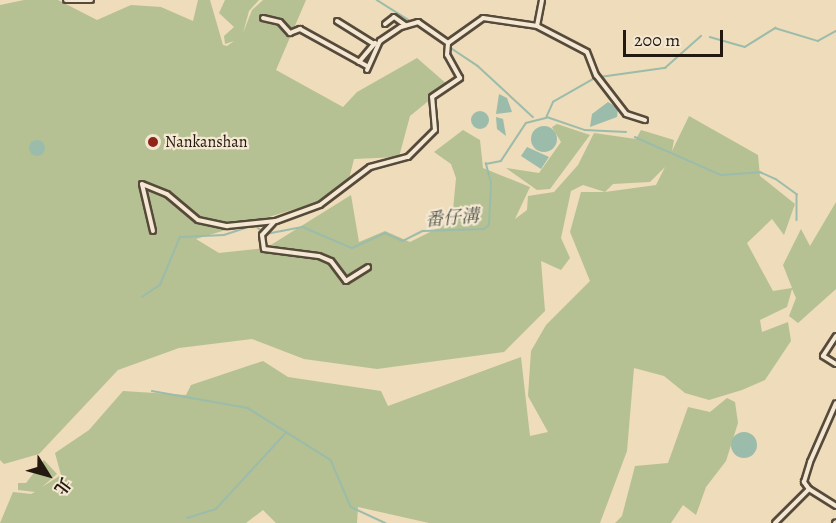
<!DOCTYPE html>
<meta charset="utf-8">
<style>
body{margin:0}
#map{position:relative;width:836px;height:523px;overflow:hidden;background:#eedcba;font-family:Alegreya,"Noto Serif TC",serif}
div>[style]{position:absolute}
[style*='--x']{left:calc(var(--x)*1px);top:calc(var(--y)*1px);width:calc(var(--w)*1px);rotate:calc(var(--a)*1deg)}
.green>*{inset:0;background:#b5c192}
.water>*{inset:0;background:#9bbcaa}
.round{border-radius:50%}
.stream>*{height:1.5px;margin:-0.75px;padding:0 0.75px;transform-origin:0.75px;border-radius:0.75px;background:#9bbcaa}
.roads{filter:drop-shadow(2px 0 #564a3b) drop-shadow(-2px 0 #564a3b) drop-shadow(0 2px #564a3b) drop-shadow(0 -2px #564a3b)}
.street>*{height:4px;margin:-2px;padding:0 2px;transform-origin:2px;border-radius:2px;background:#f4e8d2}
.dots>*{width:16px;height:16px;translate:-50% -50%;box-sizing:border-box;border:3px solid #f4e8d2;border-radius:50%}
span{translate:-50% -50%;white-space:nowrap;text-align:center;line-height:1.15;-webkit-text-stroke:4.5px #f4e8d2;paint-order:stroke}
.poi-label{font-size:16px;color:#241911}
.left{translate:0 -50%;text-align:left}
.water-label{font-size:18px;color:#4e5247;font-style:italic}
.north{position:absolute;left:18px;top:445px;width:60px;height:60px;-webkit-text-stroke:4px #f4e8d2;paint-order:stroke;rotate:127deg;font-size:16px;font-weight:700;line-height:24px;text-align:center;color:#241911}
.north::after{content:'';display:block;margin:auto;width:21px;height:27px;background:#241911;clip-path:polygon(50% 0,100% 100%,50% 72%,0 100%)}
.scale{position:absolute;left:623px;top:30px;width:100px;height:27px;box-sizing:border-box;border:3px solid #241911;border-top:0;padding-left:8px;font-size:18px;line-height:21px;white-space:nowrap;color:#241911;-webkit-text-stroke:4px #f4e8d2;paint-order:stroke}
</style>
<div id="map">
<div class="green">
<div style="clip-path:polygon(evenodd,24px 0,58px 0,97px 20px,131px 5px,161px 7px,193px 21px,198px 0,210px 0,223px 45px,227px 46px,234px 41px,225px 44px,224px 36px,234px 27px,219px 13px,225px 0,259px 0,249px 11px,243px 33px,252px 10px,263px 0,306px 0,276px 70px,343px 107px,357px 92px,417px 58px,448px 85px,410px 116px,399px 157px,354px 159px,349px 179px,318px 202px,196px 239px,219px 253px,266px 248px,351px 195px,359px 242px,385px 231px,410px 242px,452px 221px,456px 178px,451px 164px,434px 152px,463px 130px,480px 140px,483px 168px,530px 187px,515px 219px,527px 210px,528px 196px,554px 192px,578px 165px,594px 133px,636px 139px,641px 130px,674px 140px,672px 151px,689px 116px,758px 155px,760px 176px,795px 204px,784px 235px,772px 219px,747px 243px,773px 291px,792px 288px,783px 265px,801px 229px,810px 246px,836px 202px,836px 289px,798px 323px,789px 316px,796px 298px,792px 289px,787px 307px,760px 320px,762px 332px,788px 322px,791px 341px,765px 380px,742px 390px,709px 400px,685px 393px,664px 376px,634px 368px,627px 451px,600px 523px,429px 523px,358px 507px,357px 523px,276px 523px,263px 510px,246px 523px,0 523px,13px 492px,31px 494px,35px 492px,18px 490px,18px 483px,26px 483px,44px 460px,57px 474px,42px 487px,61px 475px,55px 453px,89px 430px,123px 391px,186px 395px,191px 385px,263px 361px,288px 377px,381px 391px,388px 406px,521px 357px,530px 436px,548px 432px,528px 396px,531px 351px,546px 325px,590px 281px,570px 232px,581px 192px,605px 192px,583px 185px,571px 191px,561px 238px,570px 258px,561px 270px,541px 261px,545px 311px,504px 352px,377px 369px,304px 359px,252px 339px,179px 348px,118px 370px,39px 454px,4px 464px,0 460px,0 5px,24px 0,665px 167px,656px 185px,605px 192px,613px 184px,650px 182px,665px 167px)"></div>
<div style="clip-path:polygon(557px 124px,590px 135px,550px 189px,537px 190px,506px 168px,539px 173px,561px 142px,552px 127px)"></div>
<div style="clip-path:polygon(727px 398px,735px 402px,738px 423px,726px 461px,706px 487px,696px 515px,683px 505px,671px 523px,615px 523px,622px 516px,635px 466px,668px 463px,688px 407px,710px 412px)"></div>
</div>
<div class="water">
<div style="clip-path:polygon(499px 94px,507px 98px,512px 112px,496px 114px)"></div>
<div style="clip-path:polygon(608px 102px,618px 108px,617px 117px,590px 127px,592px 114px)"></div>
<div class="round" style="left:471px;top:111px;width:18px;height:18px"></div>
<div style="clip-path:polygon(496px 117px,503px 119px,506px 136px,497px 129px)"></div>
<div class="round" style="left:531px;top:126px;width:26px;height:26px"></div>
<div class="round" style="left:29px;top:140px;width:16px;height:16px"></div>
<div style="clip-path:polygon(527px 147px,549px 157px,541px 169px,521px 156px)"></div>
<div class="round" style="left:731px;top:432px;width:26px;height:26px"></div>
</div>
<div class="stream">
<div style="--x:377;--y:0;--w:41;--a:32.2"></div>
<div style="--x:415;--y:24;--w:76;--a:33.7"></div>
<div style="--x:478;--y:66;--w:75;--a:42.8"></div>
<div style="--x:710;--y:37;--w:36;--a:16"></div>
<div style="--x:745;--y:47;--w:36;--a:-32"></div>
<div style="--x:775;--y:28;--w:45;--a:16.8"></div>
<div style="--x:818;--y:41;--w:21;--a:-29"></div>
<div style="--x:600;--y:77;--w:66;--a:-7.9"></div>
<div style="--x:665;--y:68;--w:48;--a:-41.6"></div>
<div style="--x:547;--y:117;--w:40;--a:18.9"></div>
<div style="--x:585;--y:130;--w:41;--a:2.8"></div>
<div style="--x:635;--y:137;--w:94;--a:23.8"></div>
<div style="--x:721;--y:175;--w:39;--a:-4"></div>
<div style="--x:760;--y:172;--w:17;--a:24"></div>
<div style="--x:776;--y:179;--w:26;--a:36"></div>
<div style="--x:797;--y:194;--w:26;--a:90"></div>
<div style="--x:266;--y:234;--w:38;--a:-11"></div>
<div style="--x:303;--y:227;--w:53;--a:23.2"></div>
<div style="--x:352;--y:248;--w:36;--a:-24"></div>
<div style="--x:385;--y:233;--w:20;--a:24"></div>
<div style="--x:403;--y:241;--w:22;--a:-27"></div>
<div style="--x:423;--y:231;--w:61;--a:-1.9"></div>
<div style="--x:484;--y:229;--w:6;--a:-39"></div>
<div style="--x:489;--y:225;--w:42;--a:-87.3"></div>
<div style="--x:491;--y:183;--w:20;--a:-105"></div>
<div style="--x:486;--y:164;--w:15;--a:-11"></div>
<div style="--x:501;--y:161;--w:45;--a:-56.7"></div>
<div style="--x:526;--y:123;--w:21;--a:-14"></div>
<div style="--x:546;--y:118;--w:17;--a:-66"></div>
<div style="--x:553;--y:102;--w:48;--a:-29.7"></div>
<div style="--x:142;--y:297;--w:22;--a:-34"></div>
<div style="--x:160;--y:285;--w:52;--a:-67.4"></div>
<div style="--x:180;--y:237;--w:44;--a:-2.6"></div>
<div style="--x:224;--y:235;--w:33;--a:-18"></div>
<div style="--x:255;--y:225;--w:9;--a:41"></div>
<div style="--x:152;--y:391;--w:97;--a:10"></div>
<div style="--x:248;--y:408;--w:98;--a:32.1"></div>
<div style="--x:331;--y:460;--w:51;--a:66.9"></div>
<div style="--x:351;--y:507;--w:38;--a:25"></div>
<div style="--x:187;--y:518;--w:30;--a:-17"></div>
<div style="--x:216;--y:509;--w:103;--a:-47.4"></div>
</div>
<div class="roads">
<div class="street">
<div style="--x:66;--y:0;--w:25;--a:0"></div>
<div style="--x:263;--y:18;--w:17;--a:13"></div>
<div style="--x:280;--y:22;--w:15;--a:48"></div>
<div style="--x:290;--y:33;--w:11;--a:-22"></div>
<div style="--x:300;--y:29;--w:77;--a:28.9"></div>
<div style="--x:337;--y:21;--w:44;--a:31.9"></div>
<div style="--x:385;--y:24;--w:11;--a:-38"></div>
<div style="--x:394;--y:17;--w:14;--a:36"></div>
<div style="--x:537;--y:26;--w:56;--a:27.5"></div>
<div style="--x:587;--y:52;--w:25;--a:69"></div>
<div style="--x:596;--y:75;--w:49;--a:52.4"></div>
<div style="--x:626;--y:114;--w:20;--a:18"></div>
<div style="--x:359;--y:62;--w:25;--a:-50"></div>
<div style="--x:367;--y:70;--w:32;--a:-66"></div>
<div style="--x:380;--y:41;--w:25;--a:-34"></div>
<div style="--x:401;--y:27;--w:18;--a:-16"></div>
<div style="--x:418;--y:22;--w:37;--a:35"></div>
<div style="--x:448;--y:43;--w:43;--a:-35.5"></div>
<div style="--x:483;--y:18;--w:55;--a:8.4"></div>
<div style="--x:537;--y:26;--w:26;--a:-79"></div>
<div style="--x:275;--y:221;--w:19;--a:133"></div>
<div style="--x:262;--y:235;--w:14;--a:82"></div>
<div style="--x:264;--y:249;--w:55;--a:7.3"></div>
<div style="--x:319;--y:256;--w:13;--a:23"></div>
<div style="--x:331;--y:261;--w:25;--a:53"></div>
<div style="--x:346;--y:281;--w:26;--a:-32"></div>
<div style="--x:153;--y:231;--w:48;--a:-103.2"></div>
<div style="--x:142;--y:184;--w:27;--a:22"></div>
<div style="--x:167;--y:194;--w:40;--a:40"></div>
<div style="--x:198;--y:220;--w:30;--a:12"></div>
<div style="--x:227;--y:226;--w:49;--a:-5.8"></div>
<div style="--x:276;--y:221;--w:47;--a:-20"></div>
<div style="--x:320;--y:205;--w:63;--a:-37.2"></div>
<div style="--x:370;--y:167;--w:39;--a:-15"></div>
<div style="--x:408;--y:157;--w:38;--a:-45"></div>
<div style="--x:435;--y:130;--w:33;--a:-95"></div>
<div style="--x:432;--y:97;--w:34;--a:-34"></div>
<div style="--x:460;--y:78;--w:26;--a:-119"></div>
<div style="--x:447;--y:55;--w:12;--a:-85"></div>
<div style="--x:836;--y:336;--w:24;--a:123"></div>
<div style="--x:823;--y:356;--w:15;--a:32"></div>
<div style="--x:809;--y:489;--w:9;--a:-126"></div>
<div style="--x:804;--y:482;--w:21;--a:-73"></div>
<div style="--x:810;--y:462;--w:64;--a:-66.2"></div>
<div style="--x:775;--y:523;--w:48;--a:-45"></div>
<div style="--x:809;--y:489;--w:32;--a:32"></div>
<div style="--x:835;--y:523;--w:1;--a:-45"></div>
</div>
</div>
<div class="dots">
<div style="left:153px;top:142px;background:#8f2418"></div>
</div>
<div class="poi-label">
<span class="left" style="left:165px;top:142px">Nankanshan</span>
</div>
<div class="water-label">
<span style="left:452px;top:218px;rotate:-5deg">番仔溝</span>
</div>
<div class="north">北</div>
<div class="scale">200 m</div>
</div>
